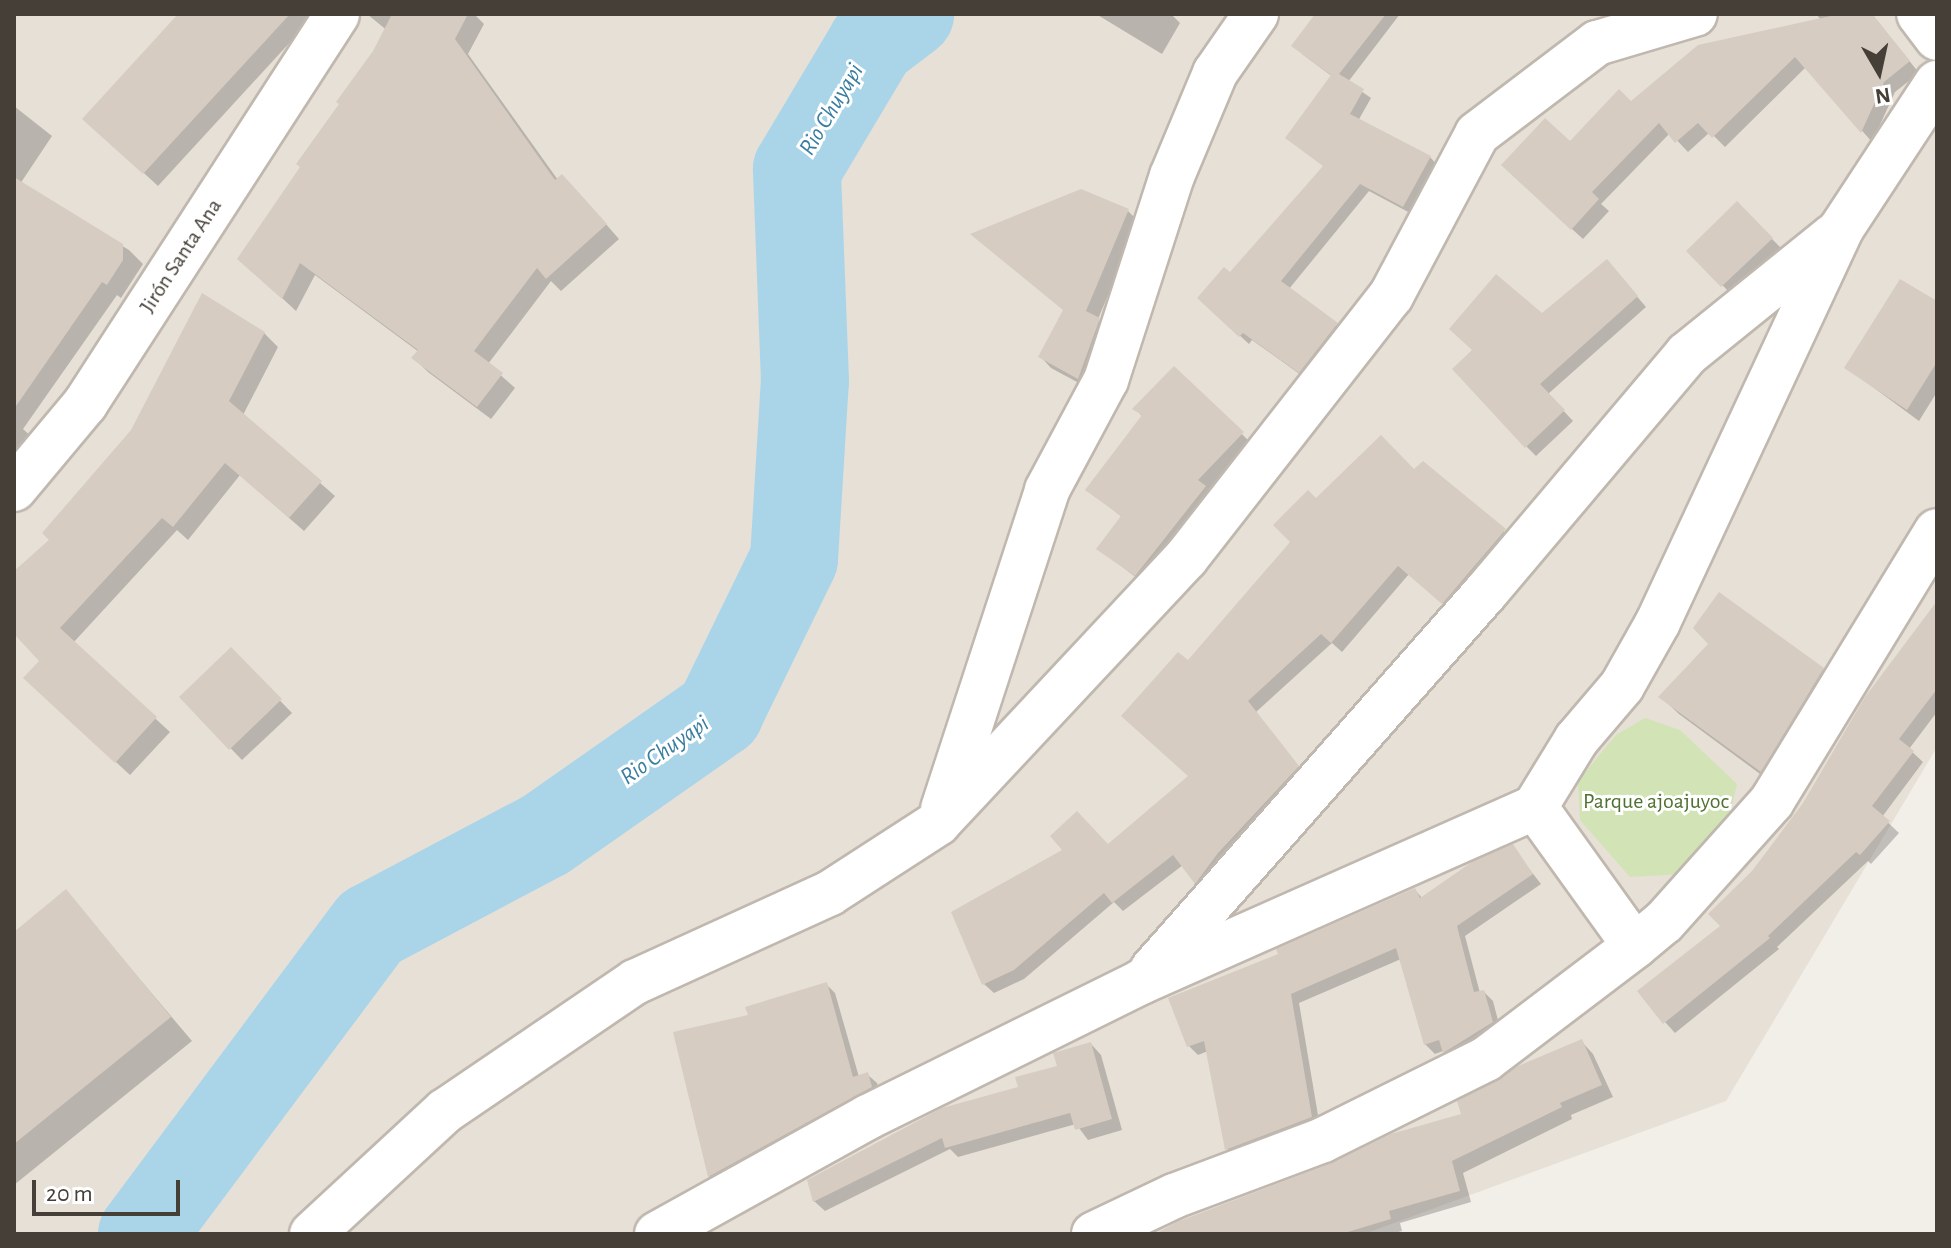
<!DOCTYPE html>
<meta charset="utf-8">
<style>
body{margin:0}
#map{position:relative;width:1951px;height:1248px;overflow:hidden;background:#f2eee8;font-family:"Alegreya Sans",sans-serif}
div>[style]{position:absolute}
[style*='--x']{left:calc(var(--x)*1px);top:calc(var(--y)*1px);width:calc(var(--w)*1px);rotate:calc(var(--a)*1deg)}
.residential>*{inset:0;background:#e6e0d7}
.green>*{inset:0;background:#d2e3b5}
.shadow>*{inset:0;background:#0003}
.river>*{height:88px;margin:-44px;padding:0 44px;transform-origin:44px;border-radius:44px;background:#aad5e9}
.building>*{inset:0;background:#d6ccc2}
.roads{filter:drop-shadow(2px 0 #c0b8af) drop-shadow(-2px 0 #c0b8af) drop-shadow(0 2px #c0b8af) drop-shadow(0 -2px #c0b8af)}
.street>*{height:44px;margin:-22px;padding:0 22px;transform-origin:22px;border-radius:22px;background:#fff}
span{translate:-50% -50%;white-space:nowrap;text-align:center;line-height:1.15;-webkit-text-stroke:6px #fff;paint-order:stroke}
.street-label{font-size:22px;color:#453f37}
.park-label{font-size:22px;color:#4f7130}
.water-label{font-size:24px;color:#397d9f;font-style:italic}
.frame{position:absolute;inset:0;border:16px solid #453f37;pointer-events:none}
.north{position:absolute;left:1839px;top:32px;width:80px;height:80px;-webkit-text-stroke:6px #fff;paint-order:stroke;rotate:171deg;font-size:22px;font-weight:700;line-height:32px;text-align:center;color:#453f37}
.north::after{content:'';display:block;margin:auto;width:28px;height:36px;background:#453f37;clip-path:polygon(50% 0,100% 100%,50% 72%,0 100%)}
.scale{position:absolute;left:32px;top:1180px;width:148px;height:36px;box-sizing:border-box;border:4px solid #453f37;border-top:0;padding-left:10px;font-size:24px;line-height:28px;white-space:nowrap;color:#453f37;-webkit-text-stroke:6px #fff;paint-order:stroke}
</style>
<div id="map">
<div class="residential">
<div style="clip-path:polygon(14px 14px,1937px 14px,1937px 747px,1726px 1101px,1364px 1234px,14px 1234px)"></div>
</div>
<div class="green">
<div style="clip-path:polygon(1645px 718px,1680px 730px,1737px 784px,1727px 826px,1682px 874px,1630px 877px,1580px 820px,1578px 781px,1616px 735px)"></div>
</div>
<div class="shadow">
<div style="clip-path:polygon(180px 14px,316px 14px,158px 186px,99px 132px)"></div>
<div style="clip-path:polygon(367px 14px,474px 14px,484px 24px,468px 54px,558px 180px,576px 190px,619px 239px,561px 291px,551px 281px,488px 364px,515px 388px,491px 419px,428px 372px,414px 358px,419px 352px,315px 275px,296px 311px,254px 272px,389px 32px)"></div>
<div style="clip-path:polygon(1096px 14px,1171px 14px,1180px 23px,1162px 54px)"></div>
<div style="clip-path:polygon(1317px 14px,1400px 14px,1348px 82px,1371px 98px,1358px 121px,1430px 157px,1438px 166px,1412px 214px,1369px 191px,1289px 289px,1345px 332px,1308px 380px,1252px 340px,1249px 344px,1199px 298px,1230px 275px,1325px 167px,1333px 77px,1302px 54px)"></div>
<div style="clip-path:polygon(1816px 14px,1872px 14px,1919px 73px,1895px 92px,1872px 142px,1806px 67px,1725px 147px,1710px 132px,1688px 152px,1670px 133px,1601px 204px,1609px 211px,1583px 239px,1514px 176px,1631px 103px,1821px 20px)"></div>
<div style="clip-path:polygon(14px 106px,52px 136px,20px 184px,129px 250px,143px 264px,121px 298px,117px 295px,23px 429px,33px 438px,14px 460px)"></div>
<div style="clip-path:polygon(1737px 204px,1784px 251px,1735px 298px,1689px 251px)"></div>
<div style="clip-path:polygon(1128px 211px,1139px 222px,1098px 319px,1110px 331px,1090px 389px,1051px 368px,1040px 356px)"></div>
<div style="clip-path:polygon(1616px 272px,1646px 307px,1548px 394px,1573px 421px,1536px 456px,1526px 446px,1541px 316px)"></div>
<div style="clip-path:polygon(1937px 303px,1937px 392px,1919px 421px,1847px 368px)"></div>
<div style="clip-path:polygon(264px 333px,278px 347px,243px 415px,335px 496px,304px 531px,240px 475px,188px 540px,177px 530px,73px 643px,170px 732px,130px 775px,40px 692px,42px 661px,14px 631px,14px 574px)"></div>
<div style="clip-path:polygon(1174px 368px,1252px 444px,1208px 491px,1215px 497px,1146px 585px,1099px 549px,1122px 517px,1088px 490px,1143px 417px,1135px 409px)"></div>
<div style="clip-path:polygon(1423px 464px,1514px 540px,1453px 612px,1409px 574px,1342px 652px,1332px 643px,1256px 712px,1307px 777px,1205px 892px,1183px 865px,1123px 911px,1114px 902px,1024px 979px,994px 993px,984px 984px,1109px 846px,1191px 776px,1188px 663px,1293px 542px,1316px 501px,1414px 472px)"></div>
<div style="clip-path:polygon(1937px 647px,1937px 712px,1909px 749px,1923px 762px,1882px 817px,1899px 833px,1871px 864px,1868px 861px,1777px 947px,1779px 949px,1675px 1033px,1665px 1022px,1754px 872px)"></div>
<div style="clip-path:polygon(231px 650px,292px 713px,242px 760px,181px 697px)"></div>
<div style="clip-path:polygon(1823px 670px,1841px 688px,1779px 788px,1679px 714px,1661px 697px)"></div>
<div style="clip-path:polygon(1512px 847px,1541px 884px,1465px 936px,1480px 993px,1484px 992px,1493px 1001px,1501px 1032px,1453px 1061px,1443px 1051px,1435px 1054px,1425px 1044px,1401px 959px,1299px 1003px,1320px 1127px,1236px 1158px,1227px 1149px,1208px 1051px,1198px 1055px,1189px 1046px,1281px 955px,1415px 890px,1423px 899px)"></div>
<div style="clip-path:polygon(66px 892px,192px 1041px,14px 1185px,14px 934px)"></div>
<div style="clip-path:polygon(826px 984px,835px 993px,859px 1077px,868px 1075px,877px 1083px,880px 1096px,718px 1185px,709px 1176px,675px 1034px,750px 1017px)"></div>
<div style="clip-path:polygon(1582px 1042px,1593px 1054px,1613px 1097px,1571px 1115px,1572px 1119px,1463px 1173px,1471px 1202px,1400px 1223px,1402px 1231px,1391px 1234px,1157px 1234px,1464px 1116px)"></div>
<div style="clip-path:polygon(1091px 1044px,1101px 1055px,1122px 1130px,1088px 1140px,1076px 1124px,958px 1157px,950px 1149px,825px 1211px,814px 1201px,1059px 1067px)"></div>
</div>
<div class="river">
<div style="--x:142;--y:1234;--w:383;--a:-53.3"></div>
<div style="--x:371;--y:927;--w:197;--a:-27.9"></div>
<div style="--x:545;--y:835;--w:213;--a:-35"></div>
<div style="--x:719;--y:713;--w:171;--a:-64"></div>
<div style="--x:794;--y:559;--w:178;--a:-86.5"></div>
<div style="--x:805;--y:381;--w:212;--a:-92.2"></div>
<div style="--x:797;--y:169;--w:147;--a:-59.2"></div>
<div style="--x:872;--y:43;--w:48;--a:-37.3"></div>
</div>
<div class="building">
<div style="clip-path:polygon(178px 14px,290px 14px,143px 174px,82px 119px)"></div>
<div style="clip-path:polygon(392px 14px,468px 14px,455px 39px,555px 180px,562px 174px,607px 224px,546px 279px,537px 268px,474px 351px,503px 373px,477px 407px,411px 358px,418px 350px,300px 263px,282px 299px,237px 259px,300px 167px,296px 164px,339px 104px,336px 102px,373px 51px)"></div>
<div style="clip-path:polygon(1315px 14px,1386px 14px,1339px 74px,1364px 89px,1350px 114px,1431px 156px,1403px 207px,1360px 184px,1281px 281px,1338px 323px,1299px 373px,1243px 333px,1239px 337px,1197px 298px,1224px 267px,1230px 272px,1323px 166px,1285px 138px,1331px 75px,1291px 46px)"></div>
<div style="clip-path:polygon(1840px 14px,1872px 14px,1910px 61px,1884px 82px,1861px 133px,1795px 57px,1712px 138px,1698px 123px,1675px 143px,1659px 123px,1592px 192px,1599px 199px,1571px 230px,1501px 165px,1545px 118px,1570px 141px,1619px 89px,1631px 101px,1698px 45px)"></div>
<div style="clip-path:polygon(14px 177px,123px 244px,123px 260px,107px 285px,102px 282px,14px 409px)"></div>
<div style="clip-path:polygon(1081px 189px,1129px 209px,1086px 311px,1100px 318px,1078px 379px,1038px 357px,1063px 310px,970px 234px)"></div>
<div style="clip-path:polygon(1737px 201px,1773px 238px,1721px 287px,1686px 251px)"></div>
<div style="clip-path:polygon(1607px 259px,1638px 296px,1540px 384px,1565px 410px,1525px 448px,1452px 369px,1472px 350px,1449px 329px,1496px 274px,1542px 313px)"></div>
<div style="clip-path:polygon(1900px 279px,1937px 301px,1937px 362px,1907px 410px,1844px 368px)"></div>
<div style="clip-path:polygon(202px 293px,265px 332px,229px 401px,322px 481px,289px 518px,225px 463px,173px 527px,162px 518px,60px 628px,157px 717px,115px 763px,23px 678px,39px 661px,14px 634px,14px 571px,49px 540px,42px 533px,131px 430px)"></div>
<div style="clip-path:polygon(1174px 366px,1244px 432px,1198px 480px,1206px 486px,1135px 576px,1096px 549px,1121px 516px,1085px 490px,1142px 415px,1132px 409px)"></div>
<div style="clip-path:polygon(1381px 435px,1414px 469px,1423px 461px,1506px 529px,1442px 604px,1398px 566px,1331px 643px,1321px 634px,1248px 701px,1299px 766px,1218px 853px,1195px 884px,1173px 855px,1112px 903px,1104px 893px,1014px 970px,982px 985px,951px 912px,1062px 850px,1050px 836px,1077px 811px,1108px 844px,1188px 776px,1121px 716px,1178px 652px,1188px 660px,1290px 542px,1273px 525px,1308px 490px,1316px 498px)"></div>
<div style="clip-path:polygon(1719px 592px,1824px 668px,1761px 772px,1658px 697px,1708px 644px,1693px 628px)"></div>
<div style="clip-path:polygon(1937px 601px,1937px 689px,1899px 739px,1914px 751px,1872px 806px,1890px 821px,1860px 855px,1856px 852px,1768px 936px,1770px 938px,1663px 1024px,1637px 991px,1720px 926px,1708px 914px,1752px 871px,1803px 803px,1865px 697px)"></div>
<div style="clip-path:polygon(231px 647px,282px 699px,229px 750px,179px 697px)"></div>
<div style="clip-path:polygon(1513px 844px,1533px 874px,1457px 926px,1474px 992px,1484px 990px,1493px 1022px,1443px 1053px,1439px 1040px,1424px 1045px,1396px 948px,1291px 994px,1312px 1117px,1225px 1150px,1204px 1041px,1187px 1047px,1168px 998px,1278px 954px,1276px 949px,1415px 888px,1420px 898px,1472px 862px)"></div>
<div style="clip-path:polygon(66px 889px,171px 1017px,14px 1144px,14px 932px)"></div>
<div style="clip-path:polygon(827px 982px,853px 1077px,868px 1072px,872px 1087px,708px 1177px,673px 1032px,748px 1015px,745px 1007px)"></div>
<div style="clip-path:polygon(1582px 1039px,1602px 1085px,1560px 1103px,1562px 1107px,1452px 1161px,1460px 1191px,1389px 1211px,1391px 1219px,1341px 1234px,1155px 1234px,1177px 1222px,1332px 1163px,1391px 1134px,1461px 1114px,1457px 1101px,1518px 1066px)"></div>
<div style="clip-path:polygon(1091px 1042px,1112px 1119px,1075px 1130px,1070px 1113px,945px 1148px,942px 1138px,813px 1202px,807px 1180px,942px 1108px,1018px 1087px,1015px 1077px,1057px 1066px,1053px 1053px)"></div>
</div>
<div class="roads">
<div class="street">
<div style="--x:1919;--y:14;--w:30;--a:53"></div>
<div style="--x:14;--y:489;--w:111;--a:-50.1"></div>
<div style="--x:85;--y:404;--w:464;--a:-57.1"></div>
<div style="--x:1535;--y:807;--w:171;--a:54.3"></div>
<div style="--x:943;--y:809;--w:336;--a:-71.9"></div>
<div style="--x:1047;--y:490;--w:125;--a:-61.8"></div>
<div style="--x:1106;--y:380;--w:214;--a:-72.1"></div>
<div style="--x:1172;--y:176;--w:112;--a:-67.3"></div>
<div style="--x:1215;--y:73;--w:72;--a:-55.2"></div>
<div style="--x:1152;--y:970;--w:504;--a:-48.54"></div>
<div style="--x:1486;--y:592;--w:312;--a:-49.8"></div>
<div style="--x:1687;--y:354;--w:188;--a:-38.9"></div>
<div style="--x:312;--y:1234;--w:181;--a:-42.8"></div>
<div style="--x:445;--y:1111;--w:230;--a:-34.2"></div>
<div style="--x:635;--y:982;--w:214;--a:-24.5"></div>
<div style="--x:830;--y:893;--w:129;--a:-32.9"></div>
<div style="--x:938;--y:823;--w:363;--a:-46.9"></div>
<div style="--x:1186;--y:558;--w:333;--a:-52"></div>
<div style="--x:1391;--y:296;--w:183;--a:-62"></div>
<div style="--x:1477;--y:134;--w:151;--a:-37.2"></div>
<div style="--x:1597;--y:43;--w:102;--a:-16.5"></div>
<div style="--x:657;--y:1234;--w:241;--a:-29"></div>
<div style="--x:868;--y:1117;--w:305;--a:-26.3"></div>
<div style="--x:1141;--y:982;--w:431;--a:-23.9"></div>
<div style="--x:1535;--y:807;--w:79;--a:-58.5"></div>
<div style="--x:1576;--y:740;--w:71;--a:-49.6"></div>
<div style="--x:1622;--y:686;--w:73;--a:-60.6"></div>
<div style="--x:1658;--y:622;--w:434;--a:-65"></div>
<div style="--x:1841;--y:229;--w:175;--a:-56.7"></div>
<div style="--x:1094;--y:1234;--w:89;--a:-25.4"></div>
<div style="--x:1174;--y:1196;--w:159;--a:-20.6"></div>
<div style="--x:1323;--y:1140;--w:182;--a:-26.4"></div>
<div style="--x:1486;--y:1059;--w:187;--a:-37.2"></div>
<div style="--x:1635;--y:946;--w:38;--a:-40"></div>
<div style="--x:1664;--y:922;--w:162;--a:-48.2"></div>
<div style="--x:1772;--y:801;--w:316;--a:-58.6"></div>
</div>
</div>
<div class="street-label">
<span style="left:181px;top:256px;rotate:-57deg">Jirón Santa Ana</span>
</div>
<div class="park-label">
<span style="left:1656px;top:802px">Parque ajoajuyoc</span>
</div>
<div class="water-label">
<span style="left:832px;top:110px;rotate:-59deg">Rio Chuyapi</span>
<span style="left:665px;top:751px;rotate:-35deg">Rio Chuyapi</span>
</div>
<div class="frame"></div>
<div class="north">N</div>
<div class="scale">20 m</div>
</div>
